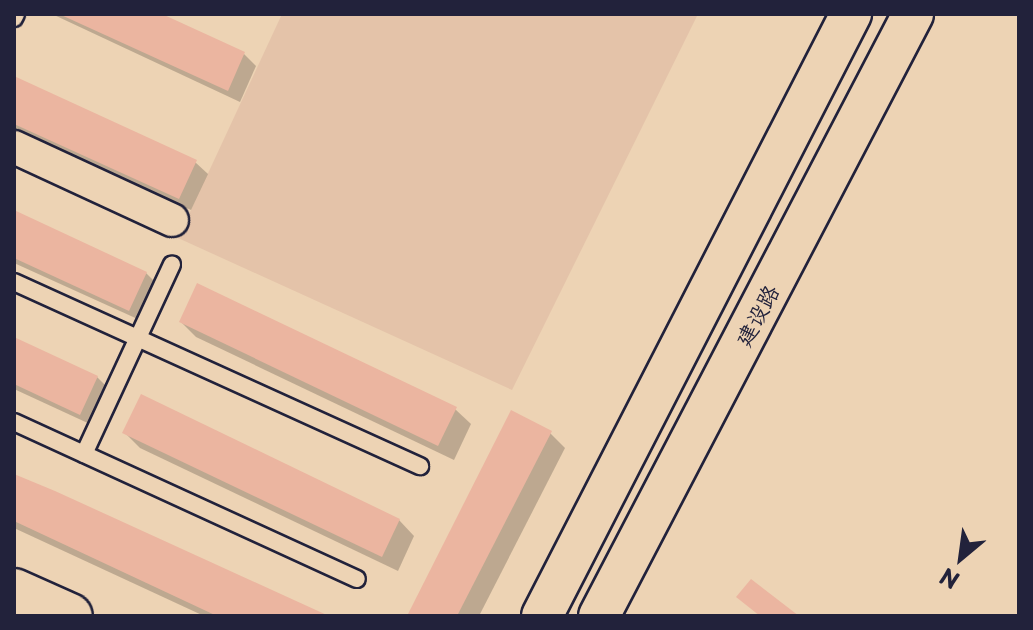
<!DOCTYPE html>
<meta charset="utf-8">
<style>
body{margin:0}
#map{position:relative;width:1033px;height:630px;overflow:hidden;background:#edd3b4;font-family:"Playpen Sans","LXGW WenKai TC",sans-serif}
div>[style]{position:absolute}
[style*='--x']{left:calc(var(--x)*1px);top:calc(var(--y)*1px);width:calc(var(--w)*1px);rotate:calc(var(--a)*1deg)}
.built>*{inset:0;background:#e4c3a9}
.shadow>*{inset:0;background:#0003}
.building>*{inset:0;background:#ebb5a0}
.roads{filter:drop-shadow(2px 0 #22223b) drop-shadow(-2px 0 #22223b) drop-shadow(0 2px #22223b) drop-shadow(0 -2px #22223b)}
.service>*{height:16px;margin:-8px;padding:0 8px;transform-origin:8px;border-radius:8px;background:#edd3b4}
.minor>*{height:32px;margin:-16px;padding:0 16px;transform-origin:16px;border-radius:16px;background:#edd3b4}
.tertiary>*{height:40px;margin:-20px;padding:0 20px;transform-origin:20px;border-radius:20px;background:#edd3b4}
.secondary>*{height:44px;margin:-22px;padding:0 22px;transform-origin:22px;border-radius:22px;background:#edd3b4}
span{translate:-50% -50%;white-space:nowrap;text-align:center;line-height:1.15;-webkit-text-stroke:7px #edd3b4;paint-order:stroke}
.street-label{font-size:22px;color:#22223b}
.frame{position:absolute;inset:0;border:16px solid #22223b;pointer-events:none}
.north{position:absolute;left:921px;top:518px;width:80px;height:80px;-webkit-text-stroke:6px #edd3b4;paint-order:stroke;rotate:209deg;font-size:22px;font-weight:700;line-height:32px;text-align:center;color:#22223b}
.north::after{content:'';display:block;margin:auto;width:28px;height:36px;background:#22223b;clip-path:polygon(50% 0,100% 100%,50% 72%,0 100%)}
</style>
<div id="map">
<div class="built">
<div style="clip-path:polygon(282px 14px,698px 14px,512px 390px,178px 238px)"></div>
</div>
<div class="shadow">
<div style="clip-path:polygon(52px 14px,158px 14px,244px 54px,256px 66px,240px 102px)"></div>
<div style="clip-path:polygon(14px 78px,195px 162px,208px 174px,191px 210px,14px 129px)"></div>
<div style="clip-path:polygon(14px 212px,146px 273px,158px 285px,142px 321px,14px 263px)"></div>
<div style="clip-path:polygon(181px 322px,455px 409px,471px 424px,454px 460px,196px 337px)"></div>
<div style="clip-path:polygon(14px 339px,97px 377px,109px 389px,92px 425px,14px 389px)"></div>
<div style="clip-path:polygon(125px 433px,399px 520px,414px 536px,398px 571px,140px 448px)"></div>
<div style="clip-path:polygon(550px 433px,565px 448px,479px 616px,409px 616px)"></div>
<div style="clip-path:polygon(14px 475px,324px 616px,204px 616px,14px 528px)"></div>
</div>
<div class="building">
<div style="clip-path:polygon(59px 14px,162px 14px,245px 52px,228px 91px)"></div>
<div style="clip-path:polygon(14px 76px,197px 160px,179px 199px,14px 124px)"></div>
<div style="clip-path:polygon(14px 210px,147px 272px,129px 311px,14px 258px)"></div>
<div style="clip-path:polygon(197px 283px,457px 407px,438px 446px,179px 322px)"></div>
<div style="clip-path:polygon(14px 337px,98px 376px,80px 415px,14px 384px)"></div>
<div style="clip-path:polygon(141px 394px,400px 519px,382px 557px,122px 433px)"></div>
<div style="clip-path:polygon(511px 410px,552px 431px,457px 616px,407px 616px)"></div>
<div style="clip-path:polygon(14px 474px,55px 491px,329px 616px,217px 616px,14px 521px)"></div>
<div style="clip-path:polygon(751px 579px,799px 616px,760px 616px,736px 597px)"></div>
</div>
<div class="roads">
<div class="service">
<div style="--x:14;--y:18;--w:4;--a:-63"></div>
<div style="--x:14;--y:282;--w:446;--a:24.4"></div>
<div style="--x:14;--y:422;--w:377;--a:24.6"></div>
<div style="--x:84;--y:454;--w:209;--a:-65.1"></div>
</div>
<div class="minor">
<div style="--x:14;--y:147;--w:174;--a:24.8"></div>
</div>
<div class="tertiary">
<div style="--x:542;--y:616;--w:677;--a:-62.83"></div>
<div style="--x:599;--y:616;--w:679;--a:-62.45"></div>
</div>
<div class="secondary">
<div style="--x:14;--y:591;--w:61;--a:24.1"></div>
</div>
</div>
<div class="street-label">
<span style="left:756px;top:315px;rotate:-62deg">建设路</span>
</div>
<div class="frame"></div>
<div class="north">N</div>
</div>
